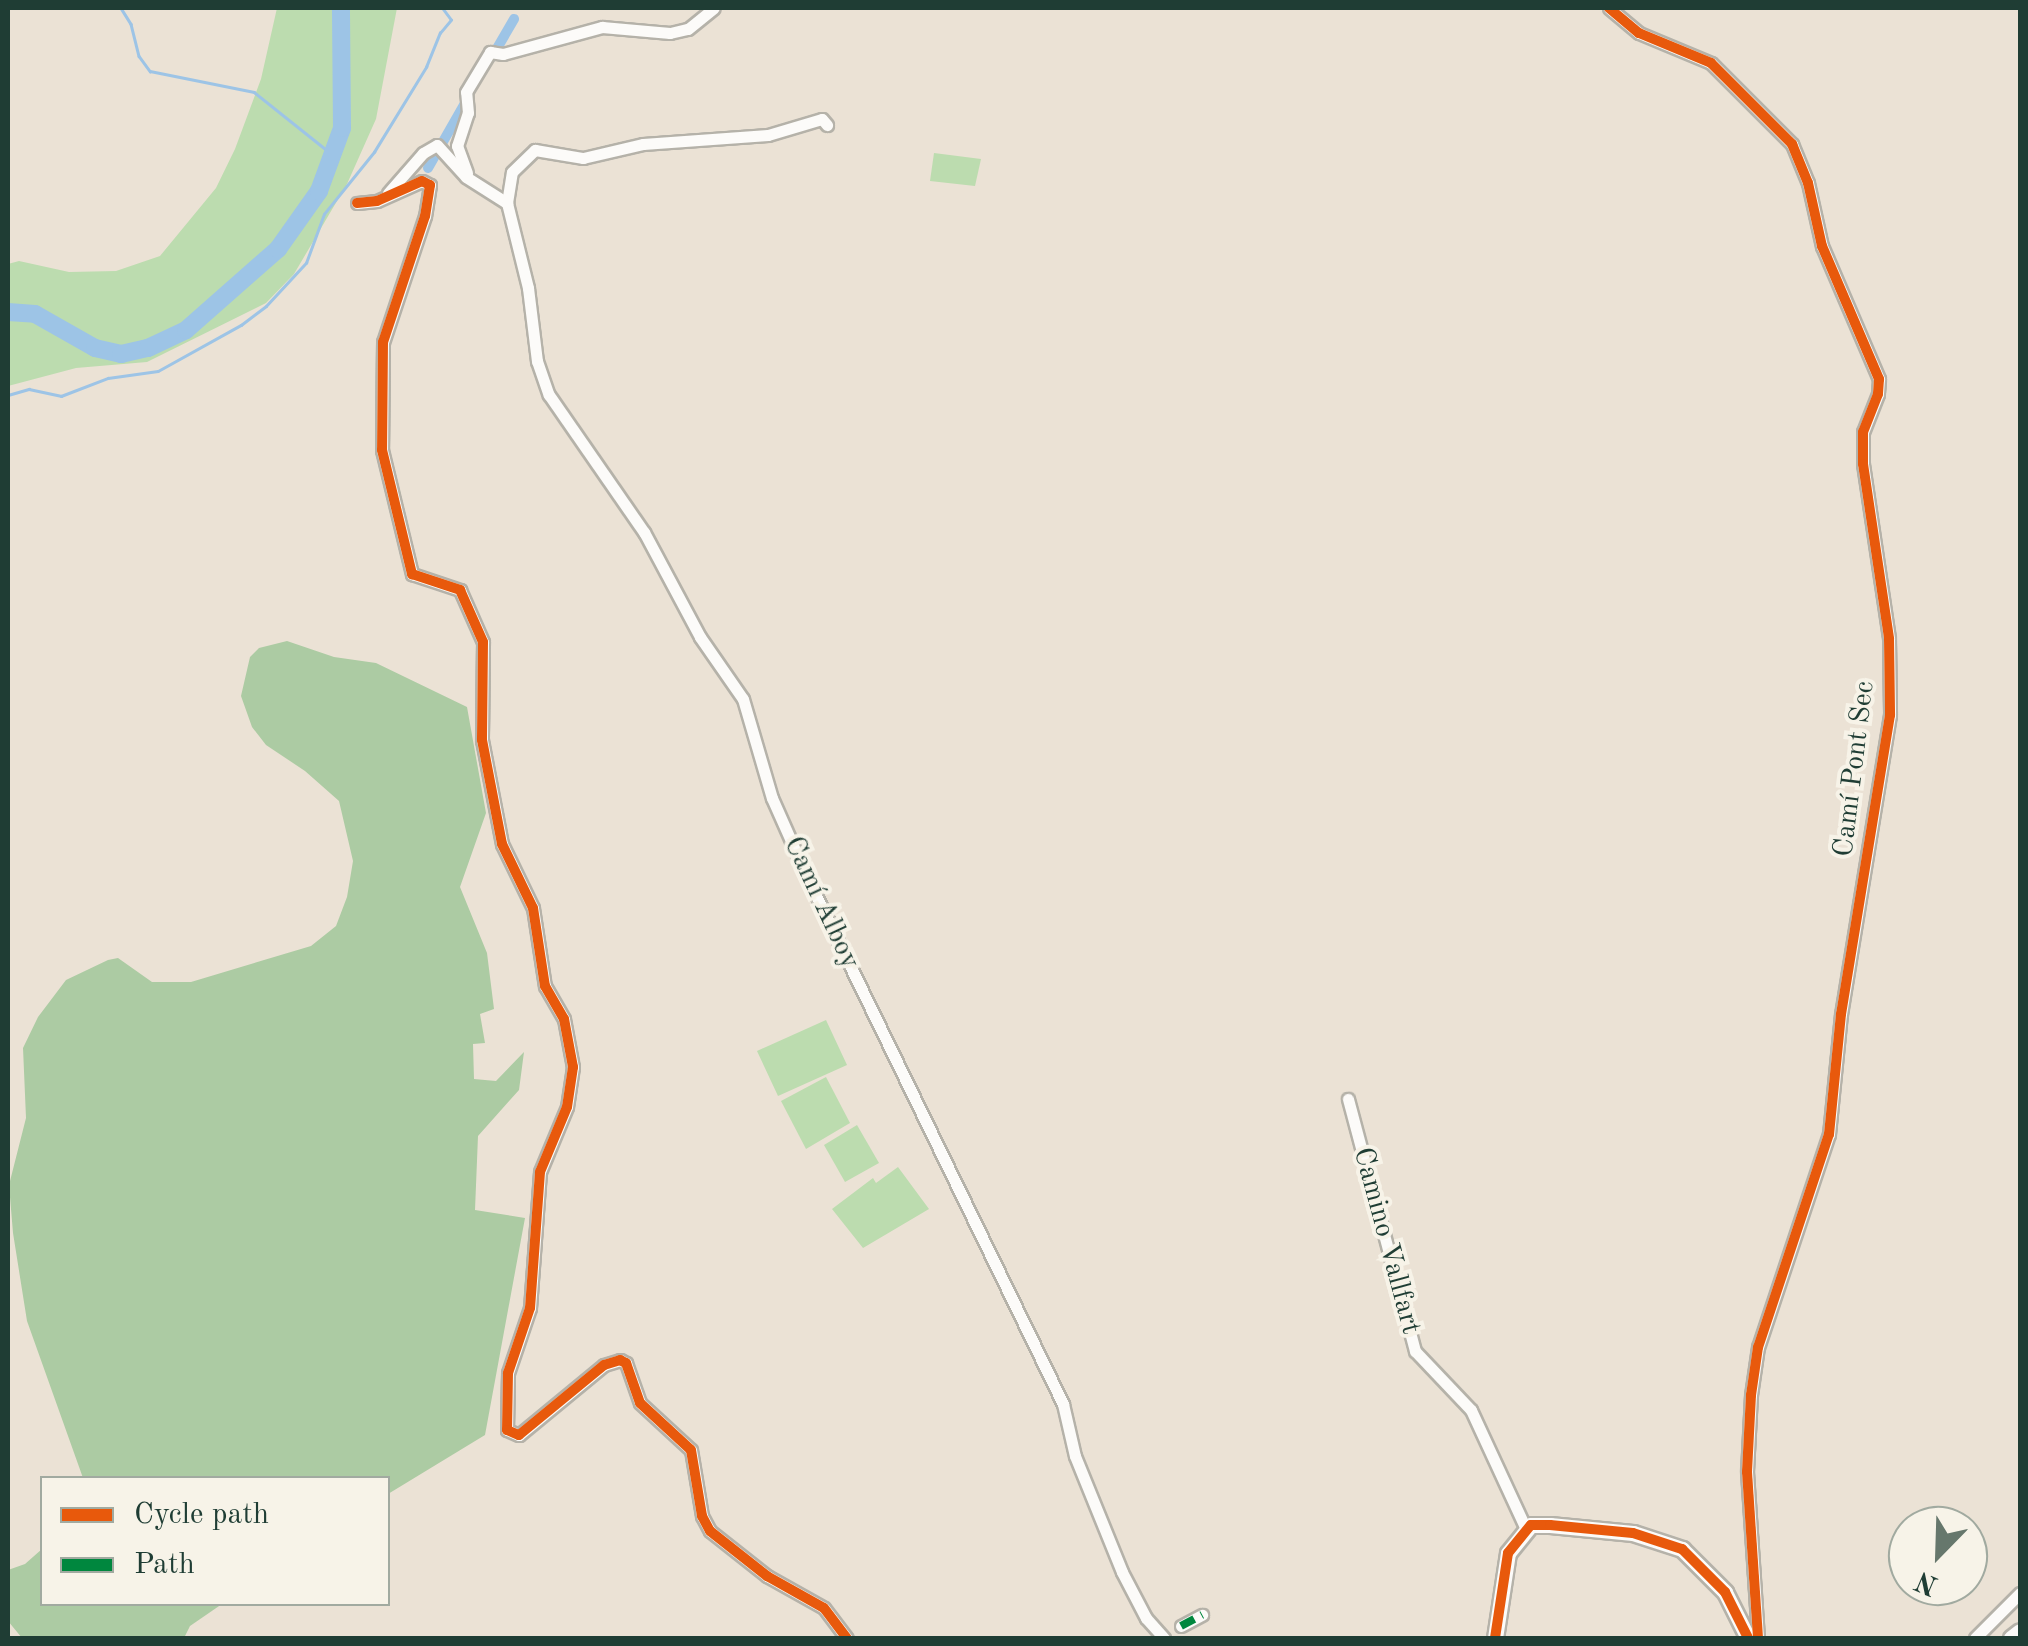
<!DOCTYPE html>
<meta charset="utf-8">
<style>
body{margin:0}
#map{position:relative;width:2028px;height:1646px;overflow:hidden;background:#ebe2d5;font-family:"Old Standard TT",serif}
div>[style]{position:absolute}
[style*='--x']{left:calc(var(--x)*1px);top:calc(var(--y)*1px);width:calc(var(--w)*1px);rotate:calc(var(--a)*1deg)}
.green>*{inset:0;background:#bcdcaf}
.forest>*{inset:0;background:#accba3}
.stream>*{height:2.5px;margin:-1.25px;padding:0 1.25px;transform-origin:1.25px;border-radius:1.25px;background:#9dc4e6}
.canal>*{height:10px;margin:-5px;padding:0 5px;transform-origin:5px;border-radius:5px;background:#9dc4e6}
.river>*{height:18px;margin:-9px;padding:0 9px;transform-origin:9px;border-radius:9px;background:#9dc4e6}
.roads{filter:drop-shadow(2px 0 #b5b2a9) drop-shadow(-2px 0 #b5b2a9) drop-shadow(0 2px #b5b2a9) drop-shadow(0 -2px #b5b2a9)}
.street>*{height:11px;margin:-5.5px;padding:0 5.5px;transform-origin:5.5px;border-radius:5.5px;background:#fcfbf9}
.secondary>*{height:15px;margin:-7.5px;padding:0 7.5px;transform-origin:7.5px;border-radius:7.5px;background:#fcfbf9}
.quiet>*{height:8px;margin-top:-4px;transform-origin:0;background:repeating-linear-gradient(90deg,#00873e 0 15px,transparent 0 23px)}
.cycleway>*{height:10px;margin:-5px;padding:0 5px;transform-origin:5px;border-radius:5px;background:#e8590c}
span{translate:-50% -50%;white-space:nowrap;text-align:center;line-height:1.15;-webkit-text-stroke:8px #f7f3e8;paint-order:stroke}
.street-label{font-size:28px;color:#1f3d34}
.frame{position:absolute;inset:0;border:10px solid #1f3d34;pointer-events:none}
.legend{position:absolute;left:40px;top:1476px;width:350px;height:130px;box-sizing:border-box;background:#f7f3e8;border:2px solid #a1aaa0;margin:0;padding:12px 18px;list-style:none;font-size:30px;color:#1f3d34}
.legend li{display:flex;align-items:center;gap:20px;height:50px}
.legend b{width:50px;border:2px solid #a1aaa0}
.north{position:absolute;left:1888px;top:1506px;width:100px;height:100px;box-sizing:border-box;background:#f7f3e8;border:2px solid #a1aaa0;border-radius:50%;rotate:203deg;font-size:28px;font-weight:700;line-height:40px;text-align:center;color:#1f3d34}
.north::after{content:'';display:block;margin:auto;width:35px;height:45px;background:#66776c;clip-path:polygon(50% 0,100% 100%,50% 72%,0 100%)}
</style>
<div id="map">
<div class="green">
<div style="clip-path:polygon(277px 8px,397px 8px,376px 119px,347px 184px,294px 274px,266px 303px,147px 362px,76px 368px,8px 386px,8px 264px,19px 261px,69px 272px,116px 271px,160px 256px,216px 188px,235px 149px,261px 79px)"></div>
<div style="clip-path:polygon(934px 153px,981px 159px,975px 186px,930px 181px)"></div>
<div style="clip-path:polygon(826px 1020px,847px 1065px,778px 1096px,757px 1051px)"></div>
<div style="clip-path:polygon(826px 1077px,850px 1123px,806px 1149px,781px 1101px)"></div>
<div style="clip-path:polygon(857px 1125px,879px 1163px,845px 1182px,824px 1145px)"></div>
<div style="clip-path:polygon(898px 1167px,929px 1209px,863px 1248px,832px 1209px,873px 1178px,876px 1183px)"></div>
</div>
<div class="forest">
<div style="clip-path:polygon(287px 641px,334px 657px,376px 663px,467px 707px,486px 813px,460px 887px,487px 953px,494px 1009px,480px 1014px,485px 1043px,473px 1044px,474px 1079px,496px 1081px,524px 1052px,519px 1090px,478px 1136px,475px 1210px,525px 1218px,485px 1435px,388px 1494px,388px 1478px,83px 1478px,27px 1321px,13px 1233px,9px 1185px,26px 1118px,23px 1048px,38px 1017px,66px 980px,108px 960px,118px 958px,152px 982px,191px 982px,311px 946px,336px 926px,347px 897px,353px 861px,339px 801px,305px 771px,266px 745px,252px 727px,241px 696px,250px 657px,259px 648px)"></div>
<div style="clip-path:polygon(42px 1549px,42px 1604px,222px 1604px,190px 1626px,184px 1638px,22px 1638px,8px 1621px,8px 1570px,25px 1564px)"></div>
</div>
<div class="stream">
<div style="--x:121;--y:8;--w:19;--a:58"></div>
<div style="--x:131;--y:24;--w:33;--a:76"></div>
<div style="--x:139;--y:56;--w:19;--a:54"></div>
<div style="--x:150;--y:71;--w:106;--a:11.4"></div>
<div style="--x:254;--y:92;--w:101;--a:38.6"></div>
<div style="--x:8;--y:395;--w:22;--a:-16"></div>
<div style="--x:29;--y:389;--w:33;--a:12"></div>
<div style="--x:61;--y:396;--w:50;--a:-21"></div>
<div style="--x:108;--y:378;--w:50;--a:-8"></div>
<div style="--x:158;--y:371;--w:95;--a:-29"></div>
<div style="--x:241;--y:325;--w:31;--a:-37"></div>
<div style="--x:266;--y:306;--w:59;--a:-47.1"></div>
<div style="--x:306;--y:263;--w:52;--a:-69.8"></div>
<div style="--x:324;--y:214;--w:80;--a:-51.1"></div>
<div style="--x:374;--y:152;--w:100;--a:-58.5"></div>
<div style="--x:426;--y:67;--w:37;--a:-68"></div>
<div style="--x:440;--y:33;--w:17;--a:-50"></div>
<div style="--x:451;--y:20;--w:15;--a:-127"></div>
</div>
<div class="canal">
<div style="--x:492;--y:57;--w:44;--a:-59.9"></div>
<div style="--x:428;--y:168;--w:81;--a:-60.3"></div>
</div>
<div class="river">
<div style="--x:8;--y:312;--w:27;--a:4"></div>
<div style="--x:35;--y:314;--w:69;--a:29.5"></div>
<div style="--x:95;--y:348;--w:27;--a:13"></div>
<div style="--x:121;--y:354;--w:28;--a:-13"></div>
<div style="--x:148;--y:348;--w:42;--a:-25.3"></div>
<div style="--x:186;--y:330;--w:123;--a:-41.4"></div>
<div style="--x:278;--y:249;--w:71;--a:-54.7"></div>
<div style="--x:319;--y:191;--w:67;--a:-69.9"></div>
<div style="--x:342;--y:128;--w:120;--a:-90.5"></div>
</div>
<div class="roads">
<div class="street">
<div style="--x:1609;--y:8;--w:39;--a:40"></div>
<div style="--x:1639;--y:33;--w:78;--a:22.6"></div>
<div style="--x:1711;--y:63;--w:115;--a:45"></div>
<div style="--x:1792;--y:144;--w:42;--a:67.7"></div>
<div style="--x:1808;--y:183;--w:65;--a:77.5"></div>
<div style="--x:1822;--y:246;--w:145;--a:66.8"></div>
<div style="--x:1879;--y:379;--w:15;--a:94"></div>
<div style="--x:1878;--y:394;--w:41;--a:111.5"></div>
<div style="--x:1863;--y:432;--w:32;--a:90"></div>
<div style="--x:1863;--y:464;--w:177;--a:81.5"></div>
<div style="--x:1889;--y:639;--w:76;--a:89.2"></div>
<div style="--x:1890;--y:715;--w:303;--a:99.3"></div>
<div style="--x:1841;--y:1014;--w:121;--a:95.7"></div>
<div style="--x:1829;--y:1134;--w:225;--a:108.4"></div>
<div style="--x:1758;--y:1347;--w:49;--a:98.3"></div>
<div style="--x:1751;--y:1395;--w:77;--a:93"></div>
<div style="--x:1747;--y:1472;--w:166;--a:86.2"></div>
<div style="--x:467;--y:173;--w:29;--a:-110"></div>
<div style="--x:457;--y:146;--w:35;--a:-72"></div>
<div style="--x:468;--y:113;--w:21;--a:-95"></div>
<div style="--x:466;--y:92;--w:47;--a:-59"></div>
<div style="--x:490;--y:52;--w:13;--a:9"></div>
<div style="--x:503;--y:54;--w:103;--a:-15.3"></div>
<div style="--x:602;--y:27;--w:68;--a:5"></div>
<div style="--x:670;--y:33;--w:18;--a:-13"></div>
<div style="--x:688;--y:29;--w:33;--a:-39"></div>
<div style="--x:388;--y:193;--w:53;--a:-48.8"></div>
<div style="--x:423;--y:153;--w:16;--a:-30"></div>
<div style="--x:437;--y:145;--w:43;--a:47.8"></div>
<div style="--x:466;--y:177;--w:49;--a:32.4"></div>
<div style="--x:507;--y:203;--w:88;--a:76.1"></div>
<div style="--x:528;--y:288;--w:74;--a:83"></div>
<div style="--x:537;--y:361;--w:36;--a:71"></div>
<div style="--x:549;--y:395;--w:167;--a:55.3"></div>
<div style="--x:644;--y:532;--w:119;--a:61.9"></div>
<div style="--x:700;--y:637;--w:75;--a:55.3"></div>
<div style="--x:743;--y:699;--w:103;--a:73.7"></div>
<div style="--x:772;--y:798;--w:86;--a:66.1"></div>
<div style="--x:807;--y:877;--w:586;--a:64.09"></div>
<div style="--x:1063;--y:1404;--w:53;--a:77"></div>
<div style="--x:1075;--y:1456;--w:125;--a:67.9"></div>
<div style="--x:1122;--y:1572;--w:52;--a:62.4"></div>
<div style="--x:1146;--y:1618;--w:27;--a:48"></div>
<div style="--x:357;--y:203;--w:20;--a:-6"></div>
<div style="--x:377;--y:201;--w:49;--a:-24"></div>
<div style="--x:422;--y:181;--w:9;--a:27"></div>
<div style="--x:430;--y:185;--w:31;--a:99"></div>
<div style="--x:425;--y:216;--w:133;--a:108.4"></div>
<div style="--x:383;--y:342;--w:108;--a:90.5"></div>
<div style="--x:382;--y:450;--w:128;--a:76.4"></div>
<div style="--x:412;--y:574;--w:51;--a:18.4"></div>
<div style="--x:460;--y:590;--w:57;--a:66.1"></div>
<div style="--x:483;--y:642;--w:98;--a:90.6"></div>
<div style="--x:482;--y:740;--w:106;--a:79.1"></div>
<div style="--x:502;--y:844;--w:71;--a:64.2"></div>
<div style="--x:533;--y:908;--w:79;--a:81.3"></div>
<div style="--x:545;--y:986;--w:38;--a:60"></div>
<div style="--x:564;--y:1019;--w:49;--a:79.4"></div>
<div style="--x:573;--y:1067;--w:40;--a:98.5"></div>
<div style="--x:567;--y:1107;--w:70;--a:112.6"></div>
<div style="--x:540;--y:1172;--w:136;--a:94.2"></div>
<div style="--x:530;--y:1308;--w:69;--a:108.7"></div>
<div style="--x:508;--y:1373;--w:57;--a:91"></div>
<div style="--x:507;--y:1430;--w:13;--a:23"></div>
<div style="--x:519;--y:1435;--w:110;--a:-39.5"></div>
<div style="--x:604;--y:1365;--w:17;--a:-17"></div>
<div style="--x:620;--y:1360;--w:7;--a:27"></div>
<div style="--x:626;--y:1363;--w:42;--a:70.7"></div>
<div style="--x:640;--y:1403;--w:69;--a:42.7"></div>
<div style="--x:691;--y:1450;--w:67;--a:80.5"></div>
<div style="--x:702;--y:1516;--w:17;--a:62"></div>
<div style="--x:710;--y:1531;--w:73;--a:38.3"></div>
<div style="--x:767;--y:1576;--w:65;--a:29.3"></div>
<div style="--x:824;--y:1608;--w:38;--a:53"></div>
<div style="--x:507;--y:203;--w:31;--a:-81"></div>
<div style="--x:512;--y:172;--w:32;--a:-44"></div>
<div style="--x:535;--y:150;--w:49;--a:9.5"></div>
<div style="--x:583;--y:158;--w:62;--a:-13.1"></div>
<div style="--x:643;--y:144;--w:125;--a:-4.1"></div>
<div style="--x:768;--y:135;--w:56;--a:-16.5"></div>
<div style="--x:822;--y:119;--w:8;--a:50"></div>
<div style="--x:1348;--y:1099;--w:261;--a:75.1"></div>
<div style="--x:1415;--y:1351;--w:81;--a:46.5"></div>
<div style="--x:1471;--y:1410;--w:131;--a:65.2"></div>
<div style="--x:1181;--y:1626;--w:24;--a:-28"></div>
<div style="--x:1975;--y:1638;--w:64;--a:-45"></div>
</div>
<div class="secondary">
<div style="--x:1495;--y:1638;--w:86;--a:-81.3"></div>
<div style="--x:1508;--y:1553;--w:36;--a:-51"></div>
<div style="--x:1531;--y:1525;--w:19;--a:0"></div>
<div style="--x:1550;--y:1525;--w:83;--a:5.5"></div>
<div style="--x:1633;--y:1533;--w:52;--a:18.1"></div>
<div style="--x:1682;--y:1549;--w:61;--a:45"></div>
<div style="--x:1725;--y:1592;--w:51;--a:63.4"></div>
<div style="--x:2011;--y:1638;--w:11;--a:-38"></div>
</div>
</div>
<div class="quiet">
<div style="--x:1181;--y:1626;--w:24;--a:-28"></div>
</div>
<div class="cycleway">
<div style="--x:1609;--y:8;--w:39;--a:40"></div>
<div style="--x:1639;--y:33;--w:78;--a:22.6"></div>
<div style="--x:1711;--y:63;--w:115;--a:45"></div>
<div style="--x:1792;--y:144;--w:42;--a:67.7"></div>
<div style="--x:1808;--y:183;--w:65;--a:77.5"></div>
<div style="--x:1822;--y:246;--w:145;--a:66.8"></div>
<div style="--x:1879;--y:379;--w:15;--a:94"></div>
<div style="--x:1878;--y:394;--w:41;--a:111.5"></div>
<div style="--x:1863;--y:432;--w:32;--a:90"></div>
<div style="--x:1863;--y:464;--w:177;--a:81.5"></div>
<div style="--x:1889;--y:639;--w:76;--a:89.2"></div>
<div style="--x:1890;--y:715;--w:303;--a:99.3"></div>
<div style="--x:1841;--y:1014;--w:121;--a:95.7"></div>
<div style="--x:1829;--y:1134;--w:225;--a:108.4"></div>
<div style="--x:1758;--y:1347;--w:49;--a:98.3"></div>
<div style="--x:1751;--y:1395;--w:77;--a:93"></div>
<div style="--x:1747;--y:1472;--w:166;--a:86.2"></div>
<div style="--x:357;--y:203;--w:20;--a:-6"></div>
<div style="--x:377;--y:201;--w:49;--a:-24"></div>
<div style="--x:422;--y:181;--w:9;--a:27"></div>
<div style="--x:430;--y:185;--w:31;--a:99"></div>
<div style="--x:425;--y:216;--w:133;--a:108.4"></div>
<div style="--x:383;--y:342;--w:108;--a:90.5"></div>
<div style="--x:382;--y:450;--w:128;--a:76.4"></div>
<div style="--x:412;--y:574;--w:51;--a:18.4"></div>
<div style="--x:460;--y:590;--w:57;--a:66.1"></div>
<div style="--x:483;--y:642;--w:98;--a:90.6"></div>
<div style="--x:482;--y:740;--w:106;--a:79.1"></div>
<div style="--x:502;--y:844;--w:71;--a:64.2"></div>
<div style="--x:533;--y:908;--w:79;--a:81.3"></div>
<div style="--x:545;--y:986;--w:38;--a:60"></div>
<div style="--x:564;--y:1019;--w:49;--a:79.4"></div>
<div style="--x:573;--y:1067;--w:40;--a:98.5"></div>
<div style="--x:567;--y:1107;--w:70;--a:112.6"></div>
<div style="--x:540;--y:1172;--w:136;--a:94.2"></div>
<div style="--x:530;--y:1308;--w:69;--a:108.7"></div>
<div style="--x:508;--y:1373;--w:57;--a:91"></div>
<div style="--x:507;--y:1430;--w:13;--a:23"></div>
<div style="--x:519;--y:1435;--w:110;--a:-39.5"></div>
<div style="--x:604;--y:1365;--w:17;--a:-17"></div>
<div style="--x:620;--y:1360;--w:7;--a:27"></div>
<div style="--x:626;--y:1363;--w:42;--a:70.7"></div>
<div style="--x:640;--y:1403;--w:69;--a:42.7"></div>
<div style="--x:691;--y:1450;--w:67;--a:80.5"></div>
<div style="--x:702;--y:1516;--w:17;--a:62"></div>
<div style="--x:710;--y:1531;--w:73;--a:38.3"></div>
<div style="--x:767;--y:1576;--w:65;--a:29.3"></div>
<div style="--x:824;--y:1608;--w:38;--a:53"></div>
<div style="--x:1495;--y:1638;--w:86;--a:-81.3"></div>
<div style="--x:1508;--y:1553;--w:36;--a:-51"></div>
<div style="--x:1531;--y:1525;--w:19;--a:0"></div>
<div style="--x:1550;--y:1525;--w:83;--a:5.5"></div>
<div style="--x:1633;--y:1533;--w:52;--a:18.1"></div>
<div style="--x:1682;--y:1549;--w:61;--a:45"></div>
<div style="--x:1725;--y:1592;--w:51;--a:63.4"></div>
</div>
<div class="street-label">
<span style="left:1855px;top:769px;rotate:-83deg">Camí Pont Sec</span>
<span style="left:821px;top:903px;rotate:65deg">Camí Alboy</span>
<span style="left:1386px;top:1241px;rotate:75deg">Camino Vallfart</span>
</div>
<div class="frame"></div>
<ul class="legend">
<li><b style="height:12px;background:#e8590c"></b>Cycle path</li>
<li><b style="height:12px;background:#00873e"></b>Path</li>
</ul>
<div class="north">N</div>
</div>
